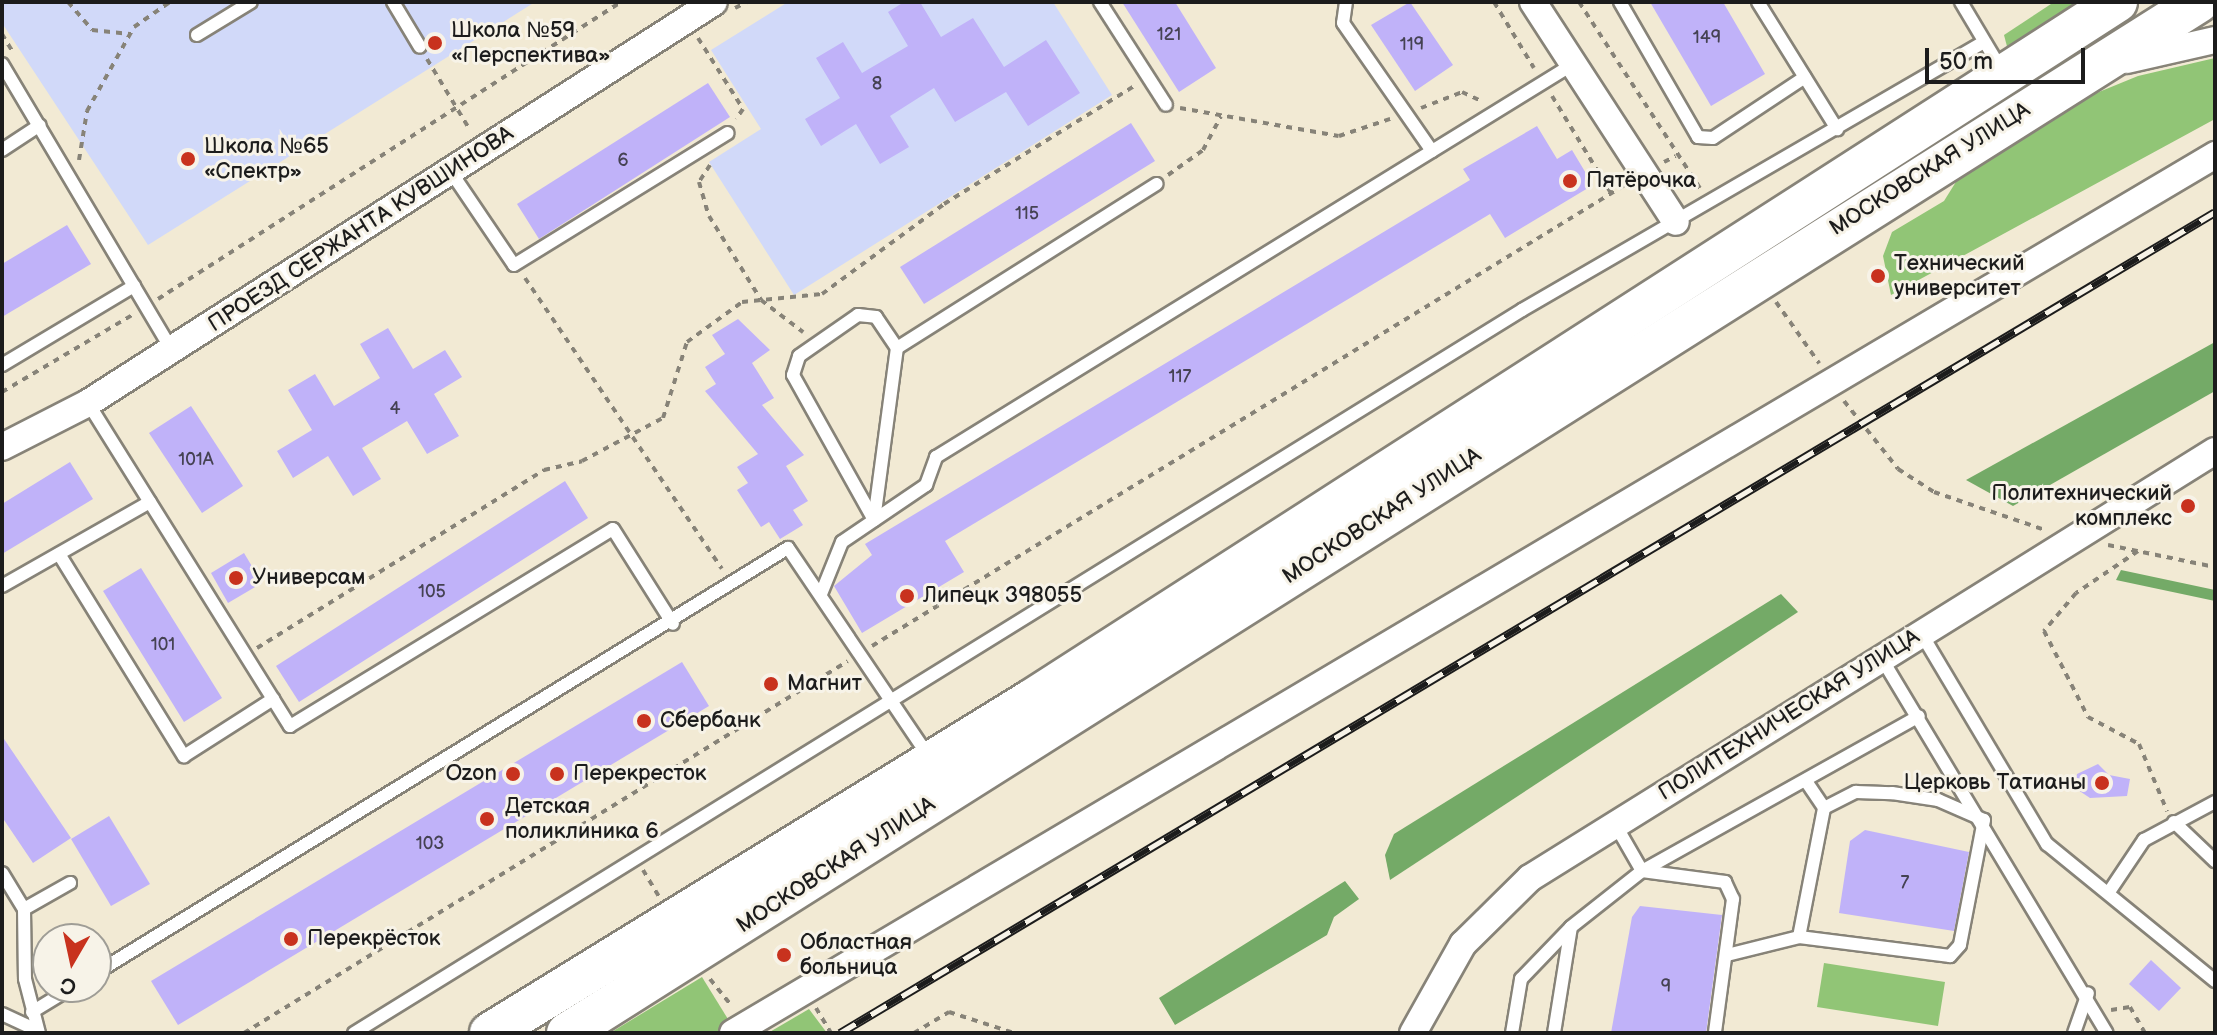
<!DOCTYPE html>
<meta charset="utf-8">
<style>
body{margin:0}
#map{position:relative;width:2217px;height:1035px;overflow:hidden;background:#f2ead4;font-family:"Balsamiq Sans",sans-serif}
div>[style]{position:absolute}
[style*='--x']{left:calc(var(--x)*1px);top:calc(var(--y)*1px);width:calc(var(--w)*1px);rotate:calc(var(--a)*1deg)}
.built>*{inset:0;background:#d1d9f9}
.green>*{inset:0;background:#91c576}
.forest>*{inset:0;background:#74aa67}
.building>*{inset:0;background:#c0b2f9}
.path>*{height:4px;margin-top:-2px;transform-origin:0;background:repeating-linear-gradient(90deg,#878378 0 6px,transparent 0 12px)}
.roads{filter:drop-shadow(2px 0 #878378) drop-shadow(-2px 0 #878378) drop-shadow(0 2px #878378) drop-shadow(0 -2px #878378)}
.service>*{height:12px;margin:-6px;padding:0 6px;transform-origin:6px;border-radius:6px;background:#fff}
.minor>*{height:26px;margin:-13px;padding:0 13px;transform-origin:13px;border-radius:13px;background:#fff}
.primary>*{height:40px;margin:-20px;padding:0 20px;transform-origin:20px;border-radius:20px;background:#fff}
.rail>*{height:9px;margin-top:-4.5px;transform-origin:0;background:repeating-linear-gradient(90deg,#f7f3e8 0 18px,#1c1c1c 0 36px);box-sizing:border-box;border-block:2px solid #1c1c1c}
.dots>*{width:22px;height:22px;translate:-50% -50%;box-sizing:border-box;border:4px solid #f7f3e8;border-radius:50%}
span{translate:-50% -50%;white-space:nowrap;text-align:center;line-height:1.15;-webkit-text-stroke:6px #f7f3e8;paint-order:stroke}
.number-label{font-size:18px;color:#454253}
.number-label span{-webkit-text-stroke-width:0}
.poi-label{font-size:22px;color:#1c1c1c}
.left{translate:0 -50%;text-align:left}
.right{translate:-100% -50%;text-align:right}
.street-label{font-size:22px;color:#1c1c1c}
.frame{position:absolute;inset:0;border:4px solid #1c1c1c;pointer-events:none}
.north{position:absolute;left:32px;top:923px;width:80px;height:80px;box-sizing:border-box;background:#f7f3e8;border:2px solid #9f9d96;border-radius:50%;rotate:189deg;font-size:22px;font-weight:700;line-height:32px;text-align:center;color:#1c1c1c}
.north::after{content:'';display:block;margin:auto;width:28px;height:36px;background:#c8321e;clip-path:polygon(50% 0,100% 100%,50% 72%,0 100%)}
.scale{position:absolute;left:1925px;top:48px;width:160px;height:36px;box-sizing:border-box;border:4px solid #1c1c1c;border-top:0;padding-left:10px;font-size:24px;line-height:28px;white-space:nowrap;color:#1c1c1c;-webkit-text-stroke:6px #f7f3e8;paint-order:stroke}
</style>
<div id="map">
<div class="built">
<div style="clip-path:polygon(2px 2px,535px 2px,148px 245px,2px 23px)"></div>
<div style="clip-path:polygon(788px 2px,1053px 2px,1112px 95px,794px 295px,709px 162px,761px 129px,711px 50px)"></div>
</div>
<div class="green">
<div style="clip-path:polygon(2054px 2px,2098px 2px,2009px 54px,2004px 35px)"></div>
<div style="clip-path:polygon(2215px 58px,2215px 119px,1891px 295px,1883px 256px,1892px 232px,1944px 201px,1959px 177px,2072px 103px,2138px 76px)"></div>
<div style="clip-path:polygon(1824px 963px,1945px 982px,1938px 1026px,1817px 1007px)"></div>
<div style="clip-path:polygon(702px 977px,731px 1024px,716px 1033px,610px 1033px)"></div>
<div style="clip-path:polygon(809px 1009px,827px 1033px,768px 1033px)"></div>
</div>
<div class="forest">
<div style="clip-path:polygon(2215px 342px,2215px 391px,2013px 506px,1966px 480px)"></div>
<div style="clip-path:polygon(2121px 570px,2215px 590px,2215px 601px,2116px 580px)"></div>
<div style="clip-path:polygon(1781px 594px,1798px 612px,1390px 880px,1385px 855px,1394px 834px)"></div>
<div style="clip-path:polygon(1345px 881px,1359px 899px,1334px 917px,1327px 935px,1175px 1025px,1159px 998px)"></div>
</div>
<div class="building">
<div style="clip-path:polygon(904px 2px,920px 2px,941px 37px,973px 18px,1004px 67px,1046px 40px,1080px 93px,1028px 126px,1006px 92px,955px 122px,934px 88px,890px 116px,909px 147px,880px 164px,856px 124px,821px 146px,805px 119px,840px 98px,816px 58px,843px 42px,862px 73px,908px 46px,888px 12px)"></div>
<div style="clip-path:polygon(1122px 2px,1175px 2px,1216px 68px,1179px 92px)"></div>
<div style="clip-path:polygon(1410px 2px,1453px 65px,1415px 91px,1371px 25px)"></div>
<div style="clip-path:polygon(1650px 2px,1723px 2px,1765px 74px,1711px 106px)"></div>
<div style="clip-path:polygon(708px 83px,730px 117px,539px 239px,517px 204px)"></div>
<div style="clip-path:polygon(1131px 123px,1155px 161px,924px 304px,900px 267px)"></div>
<div style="clip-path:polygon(1537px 126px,1557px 159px,1572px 150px,1593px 185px,1505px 238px,1490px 214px,945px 541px,964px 572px,862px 633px,834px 586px,872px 555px,865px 544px,1470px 180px,1463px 169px)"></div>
<div style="clip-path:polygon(67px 225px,91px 264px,2px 317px,2px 264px)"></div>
<div style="clip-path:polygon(738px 319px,770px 350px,752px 363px,774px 398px,762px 405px,804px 455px,786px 466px,808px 501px,793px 510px,803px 525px,780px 539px,769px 522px,761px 527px,737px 490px,748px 483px,737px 467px,758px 454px,705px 391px,716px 384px,705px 367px,725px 354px,712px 335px)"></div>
<div style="clip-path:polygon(388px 328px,413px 369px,445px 350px,462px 377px,434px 394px,459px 436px,427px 454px,407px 421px,362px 448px,381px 479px,353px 496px,328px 456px,293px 478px,277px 451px,312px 430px,288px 390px,315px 374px,334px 406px,380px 378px,360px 344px)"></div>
<div style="clip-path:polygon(191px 406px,243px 486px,202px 513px,149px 433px)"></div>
<div style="clip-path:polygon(70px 462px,93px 499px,2px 554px,2px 504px)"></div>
<div style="clip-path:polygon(565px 481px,588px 518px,299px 702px,276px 666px)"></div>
<div style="clip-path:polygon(244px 553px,262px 583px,228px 603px,211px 573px)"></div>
<div style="clip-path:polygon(141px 568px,222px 698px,184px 722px,103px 591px)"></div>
<div style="clip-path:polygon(682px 662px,709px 706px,178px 1025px,151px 981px)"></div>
<div style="clip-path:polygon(2px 736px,71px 838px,33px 863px,2px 817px)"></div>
<div style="clip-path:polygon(2098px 764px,2109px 775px,2130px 779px,2127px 796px,2090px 798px,2075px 788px,2077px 774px)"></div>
<div style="clip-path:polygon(109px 816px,150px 884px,111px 906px,71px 839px)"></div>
<div style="clip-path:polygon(1865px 830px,1969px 852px,1954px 931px,1839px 913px,1850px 841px)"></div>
<div style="clip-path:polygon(1640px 906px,1722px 915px,1706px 1033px,1611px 1033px,1632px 917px)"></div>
<div style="clip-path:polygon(2151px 960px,2181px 988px,2159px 1011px,2129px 984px)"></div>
</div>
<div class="path">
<div style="--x:68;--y:2;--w:37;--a:49"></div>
<div style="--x:92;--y:30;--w:38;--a:6"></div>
<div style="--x:1494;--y:2;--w:77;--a:58.8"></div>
<div style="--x:1579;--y:2;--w:222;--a:57"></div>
<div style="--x:735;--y:8;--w:13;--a:-27"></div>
<div style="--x:2;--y:34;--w:21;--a:59"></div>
<div style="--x:698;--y:38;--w:84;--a:57.6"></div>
<div style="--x:743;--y:109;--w:12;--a:125"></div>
<div style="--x:427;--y:59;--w:83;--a:58.8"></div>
<div style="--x:1552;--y:96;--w:114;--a:58.7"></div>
<div style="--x:1180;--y:108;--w:161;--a:10"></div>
<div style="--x:1339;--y:136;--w:54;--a:-18.4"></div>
<div style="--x:1421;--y:108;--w:44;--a:-21.3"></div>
<div style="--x:1462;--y:92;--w:23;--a:25"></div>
<div style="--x:79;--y:160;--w:50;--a:-80.7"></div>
<div style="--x:87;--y:111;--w:96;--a:-60.8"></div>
<div style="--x:134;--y:27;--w:44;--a:-34.8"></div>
<div style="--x:1664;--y:162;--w:13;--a:-27"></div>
<div style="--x:710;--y:165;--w:20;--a:123"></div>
<div style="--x:699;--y:182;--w:35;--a:74"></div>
<div style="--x:709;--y:216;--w:99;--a:58.2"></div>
<div style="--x:761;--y:300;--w:53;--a:37.3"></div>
<div style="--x:1168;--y:175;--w:43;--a:-35.5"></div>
<div style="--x:1203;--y:150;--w:38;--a:-62"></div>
<div style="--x:525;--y:278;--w:351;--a:55.9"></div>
<div style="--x:158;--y:299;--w:550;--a:-32.68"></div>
<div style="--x:1776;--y:302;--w:75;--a:54.8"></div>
<div style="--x:2;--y:392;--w:153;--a:-30.6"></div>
<div style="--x:1844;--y:401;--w:87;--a:51.5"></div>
<div style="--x:1898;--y:469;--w:43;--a:32.6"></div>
<div style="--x:1934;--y:492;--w:117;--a:18.9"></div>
<div style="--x:2108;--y:545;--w:109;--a:11.6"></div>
<div style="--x:2138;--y:551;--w:75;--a:145.9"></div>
<div style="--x:2076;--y:593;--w:50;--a:130.1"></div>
<div style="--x:2044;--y:631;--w:97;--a:62.9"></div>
<div style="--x:2088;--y:717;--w:58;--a:27.9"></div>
<div style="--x:2139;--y:744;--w:73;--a:67.3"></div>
<div style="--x:872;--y:646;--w:883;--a:-31.48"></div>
<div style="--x:257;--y:648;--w:338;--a:-31.8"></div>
<div style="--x:544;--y:470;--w:39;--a:-13"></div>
<div style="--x:582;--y:461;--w:92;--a:-28"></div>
<div style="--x:663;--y:418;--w:80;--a:-72.5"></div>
<div style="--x:687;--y:342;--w:68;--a:-36"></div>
<div style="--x:742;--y:302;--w:80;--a:-5.7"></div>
<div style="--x:822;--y:294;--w:152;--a:-36.4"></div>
<div style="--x:944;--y:204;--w:226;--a:-31.8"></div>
<div style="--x:643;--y:870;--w:31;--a:59"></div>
<div style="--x:710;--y:979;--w:35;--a:51"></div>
<div style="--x:816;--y:1008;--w:29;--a:59"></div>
<div style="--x:2111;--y:1010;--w:19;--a:-9"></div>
<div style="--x:2130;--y:1007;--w:30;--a:60"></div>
<div style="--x:244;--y:1033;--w:709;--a:-31.63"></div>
<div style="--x:914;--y:1033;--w:41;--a:-31"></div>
<div style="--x:949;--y:1012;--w:68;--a:17.9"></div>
</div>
<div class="roads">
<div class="service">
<div style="--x:393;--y:2;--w:52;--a:59"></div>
<div style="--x:1100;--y:2;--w:122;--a:57.3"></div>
<div style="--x:1346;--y:2;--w:21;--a:98"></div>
<div style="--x:1343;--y:23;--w:156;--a:55.2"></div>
<div style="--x:1620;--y:2;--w:156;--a:60"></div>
<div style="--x:1698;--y:137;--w:15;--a:4"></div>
<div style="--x:1713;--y:138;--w:110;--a:-33.5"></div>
<div style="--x:1758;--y:2;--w:150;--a:58.1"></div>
<div style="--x:1961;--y:2;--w:78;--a:59.2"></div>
<div style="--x:197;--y:35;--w:63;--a:-31.4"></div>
<div style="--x:2;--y:64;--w:333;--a:59.3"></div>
<div style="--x:2;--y:150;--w:45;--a:-33.3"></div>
<div style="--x:451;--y:172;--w:112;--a:55.9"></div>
<div style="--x:514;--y:265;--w:251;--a:-31.7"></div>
<div style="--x:2;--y:365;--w:154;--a:-30.9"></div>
<div style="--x:88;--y:403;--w:381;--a:58"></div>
<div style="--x:290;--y:726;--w:378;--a:-31.4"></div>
<div style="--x:613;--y:529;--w:112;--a:57.7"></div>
<div style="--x:874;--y:520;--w:174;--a:-82.4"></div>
<div style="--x:897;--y:348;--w:307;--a:-32.3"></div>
<div style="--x:874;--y:520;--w:166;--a:-119.2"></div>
<div style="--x:793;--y:375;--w:20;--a:-72"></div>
<div style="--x:799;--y:356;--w:72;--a:-34.8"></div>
<div style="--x:858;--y:315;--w:18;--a:6"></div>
<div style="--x:876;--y:317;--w:37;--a:56"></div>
<div style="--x:59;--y:554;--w:238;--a:58.3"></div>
<div style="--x:184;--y:756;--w:106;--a:-32.6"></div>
<div style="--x:2;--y:586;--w:170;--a:-29.6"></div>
<div style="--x:821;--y:594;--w:56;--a:-68"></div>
<div style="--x:842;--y:542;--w:102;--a:-34.2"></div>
<div style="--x:926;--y:485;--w:30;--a:-70"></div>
<div style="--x:936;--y:457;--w:748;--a:-31.67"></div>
<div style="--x:1921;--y:633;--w:246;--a:59.2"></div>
<div style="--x:2047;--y:844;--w:217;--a:39.2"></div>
<div style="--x:1882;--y:659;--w:436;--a:59"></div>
<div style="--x:1806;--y:781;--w:32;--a:56"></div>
<div style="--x:2174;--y:822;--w:57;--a:43.6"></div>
<div style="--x:1615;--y:824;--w:54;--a:60.1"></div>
<div style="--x:1642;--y:871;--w:317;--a:-29.2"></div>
<div style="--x:2;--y:873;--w:42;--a:58.6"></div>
<div style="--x:24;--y:909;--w:70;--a:89.2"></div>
<div style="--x:25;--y:979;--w:56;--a:75.5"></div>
<div style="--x:2109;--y:892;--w:63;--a:-56.1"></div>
<div style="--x:2144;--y:840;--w:81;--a:-28.2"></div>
<div style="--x:24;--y:909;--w:53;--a:-29.5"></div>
<div style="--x:1727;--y:955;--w:74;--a:-14"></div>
<div style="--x:1799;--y:937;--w:131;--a:-79"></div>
<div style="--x:1824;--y:808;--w:36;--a:-27"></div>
<div style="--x:1856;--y:792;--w:36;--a:2"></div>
<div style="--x:1892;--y:793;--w:47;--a:8.7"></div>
<div style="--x:1938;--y:800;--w:50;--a:23.5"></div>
<div style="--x:1984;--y:820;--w:127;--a:100.9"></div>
<div style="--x:1960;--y:945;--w:15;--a:132"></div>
<div style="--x:1950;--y:956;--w:152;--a:-172.8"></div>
<div style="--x:96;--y:973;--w:812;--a:-31.56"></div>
<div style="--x:788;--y:548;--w:252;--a:56"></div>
<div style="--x:32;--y:1012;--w:48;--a:-31.4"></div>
<div style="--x:2;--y:1014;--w:38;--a:25"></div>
<div style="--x:354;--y:1033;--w:1374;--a:-31.76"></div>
<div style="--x:1522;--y:310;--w:534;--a:-30.12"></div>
<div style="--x:1512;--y:1033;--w:55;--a:-80.5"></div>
<div style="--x:1521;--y:979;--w:71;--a:-46.1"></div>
<div style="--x:1554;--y:1033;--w:107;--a:-80.9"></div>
<div style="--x:1571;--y:927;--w:90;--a:-38.3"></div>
<div style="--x:1642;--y:871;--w:84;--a:7.5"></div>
<div style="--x:1725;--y:882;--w:19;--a:65"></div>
<div style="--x:1733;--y:899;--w:135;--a:97.7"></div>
<div style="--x:2074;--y:1033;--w:42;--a:-70.7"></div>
</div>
<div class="minor">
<div style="--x:1533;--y:2;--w:262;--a:57"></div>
<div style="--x:2127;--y:60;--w:90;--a:-12.8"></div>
<div style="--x:2;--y:447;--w:97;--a:-27.1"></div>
<div style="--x:88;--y:403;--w:743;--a:-32.64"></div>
<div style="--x:733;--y:1033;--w:1723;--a:-30.64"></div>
<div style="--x:1413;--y:1033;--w:102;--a:-60.7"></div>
<div style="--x:1463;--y:944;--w:94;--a:-44.6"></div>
<div style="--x:1530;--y:878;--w:807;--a:-31.94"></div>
</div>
<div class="primary">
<div style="--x:490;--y:1033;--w:635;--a:-31.61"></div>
<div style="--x:1031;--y:700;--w:1291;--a:-32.73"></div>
<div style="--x:567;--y:1033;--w:1930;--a:-32.28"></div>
</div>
</div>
<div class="rail">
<div style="--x:840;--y:1033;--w:1601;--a:-30.84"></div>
</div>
<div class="dots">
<div style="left:435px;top:43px;background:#c8321e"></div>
<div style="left:188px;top:159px;background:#c8321e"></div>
<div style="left:1570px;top:181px;background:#c8321e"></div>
<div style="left:1878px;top:276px;background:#c8321e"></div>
<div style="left:2188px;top:506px;background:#c8321e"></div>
<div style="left:236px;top:578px;background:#c8321e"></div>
<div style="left:907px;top:596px;background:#c8321e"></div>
<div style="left:771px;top:684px;background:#c8321e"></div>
<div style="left:644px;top:721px;background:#c8321e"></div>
<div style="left:513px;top:774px;background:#c8321e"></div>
<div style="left:557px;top:774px;background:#c8321e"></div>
<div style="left:2102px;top:783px;background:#c8321e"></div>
<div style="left:487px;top:819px;background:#c8321e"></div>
<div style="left:291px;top:939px;background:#c8321e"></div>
<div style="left:784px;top:955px;background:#c8321e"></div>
</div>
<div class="number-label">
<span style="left:1169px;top:35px">121</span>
<span style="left:1707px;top:38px">149</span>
<span style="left:1412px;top:45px">119</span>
<span style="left:877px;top:84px">8</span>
<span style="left:623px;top:161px">6</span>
<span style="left:1027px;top:214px">115</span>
<span style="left:1180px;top:377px">117</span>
<span style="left:395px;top:409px">4</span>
<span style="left:196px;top:460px">101А</span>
<span style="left:432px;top:592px">105</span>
<span style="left:163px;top:645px">101</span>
<span style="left:430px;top:844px">103</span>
<span style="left:1905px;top:883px">7</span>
<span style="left:1666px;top:987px">9</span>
</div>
<div class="poi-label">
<span class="left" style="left:451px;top:43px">Школа №59<br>«Перспектива»</span>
<span class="left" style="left:204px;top:159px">Школа №65<br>«Спектр»</span>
<span class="left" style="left:1586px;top:181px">Пятёрочка</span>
<span class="left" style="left:1894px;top:276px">Технический<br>университет</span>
<span class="right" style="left:2172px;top:506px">Политехнический<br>комплекс</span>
<span class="left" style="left:252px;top:578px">Универсам</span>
<span class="left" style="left:923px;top:596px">Липецк 398055</span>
<span class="left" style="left:787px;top:684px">Магнит</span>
<span class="left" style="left:660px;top:721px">Сбербанк</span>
<span class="right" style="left:497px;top:774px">Ozon</span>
<span class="left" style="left:573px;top:774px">Перекресток</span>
<span class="right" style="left:2086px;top:783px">Церковь Татианы</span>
<span class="left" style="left:505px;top:819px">Детская<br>поликлиника 6</span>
<span class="left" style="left:307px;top:939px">Перекрёсток</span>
<span class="left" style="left:800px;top:955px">Областная<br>больница</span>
</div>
<div class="street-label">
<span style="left:1930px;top:169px;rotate:-32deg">МОСКОВСКАЯ УЛИЦА</span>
<span style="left:361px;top:229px;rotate:-33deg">ПРОЕЗД СЕРЖАНТА КУВШИНОВА</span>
<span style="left:1382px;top:516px;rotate:-33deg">МОСКОВСКАЯ УЛИЦА</span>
<span style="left:1789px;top:715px;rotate:-32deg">ПОЛИТЕХНИЧЕСКАЯ УЛИЦА</span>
<span style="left:836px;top:865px;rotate:-33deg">МОСКОВСКАЯ УЛИЦА</span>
</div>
<div class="frame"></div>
<div class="north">С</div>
<div class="scale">50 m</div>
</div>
